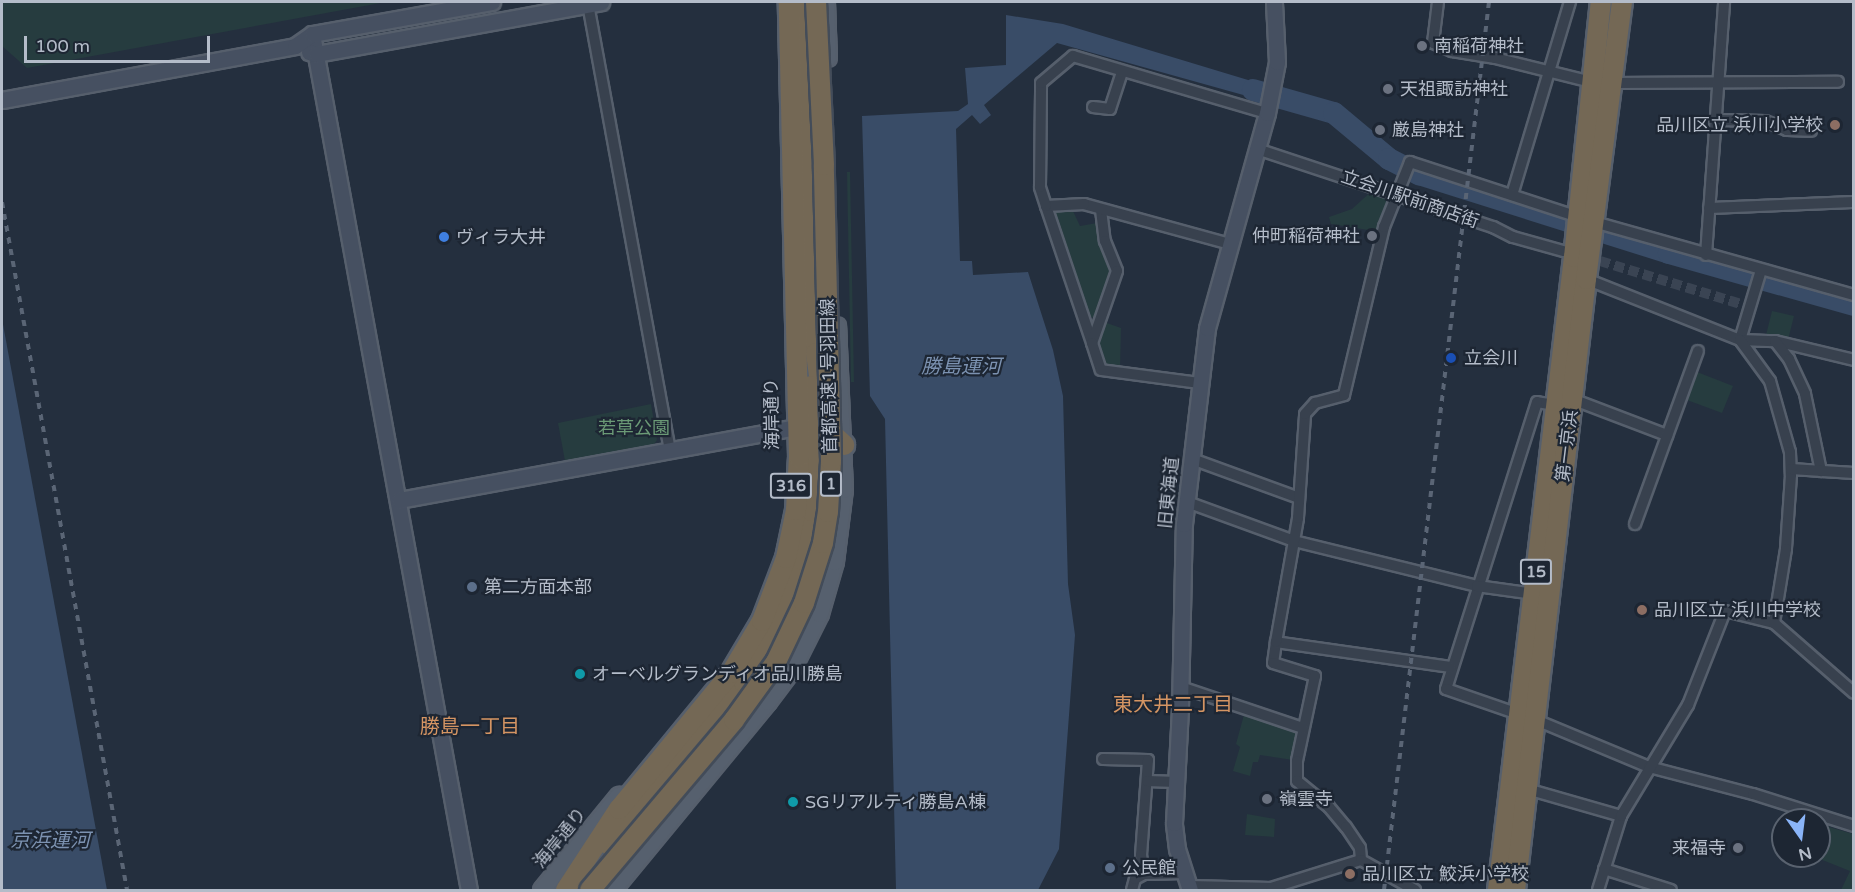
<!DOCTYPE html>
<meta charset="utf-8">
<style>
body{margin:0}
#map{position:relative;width:1855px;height:892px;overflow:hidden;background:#242f3e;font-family:"Varela Round","Noto Sans JP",sans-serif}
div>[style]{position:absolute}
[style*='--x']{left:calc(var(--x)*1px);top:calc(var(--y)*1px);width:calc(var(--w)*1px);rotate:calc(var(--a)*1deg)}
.green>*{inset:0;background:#263c3f}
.water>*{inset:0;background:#394c67}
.river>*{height:22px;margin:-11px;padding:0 11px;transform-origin:11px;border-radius:11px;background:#394c67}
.street-tunnel>*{height:10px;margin-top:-5px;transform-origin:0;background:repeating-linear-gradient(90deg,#3a4453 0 10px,transparent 0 15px)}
.roads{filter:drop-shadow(2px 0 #565f6c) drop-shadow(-2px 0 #565f6c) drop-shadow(0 2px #565f6c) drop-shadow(0 -2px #565f6c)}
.street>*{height:10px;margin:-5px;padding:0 5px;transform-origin:5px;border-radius:5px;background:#38414e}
.secondary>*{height:15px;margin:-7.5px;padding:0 7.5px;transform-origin:7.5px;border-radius:7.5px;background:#465061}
.primary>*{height:16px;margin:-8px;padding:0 8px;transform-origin:8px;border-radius:8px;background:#56606e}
.highway>*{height:20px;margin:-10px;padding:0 10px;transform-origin:10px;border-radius:10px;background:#746855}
.rail>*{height:4px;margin-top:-2px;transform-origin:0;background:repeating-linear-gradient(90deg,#5a6575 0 6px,transparent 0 12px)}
.bridges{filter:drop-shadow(2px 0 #434c59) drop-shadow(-2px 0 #434c59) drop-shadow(0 2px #434c59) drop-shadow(0 -2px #434c59)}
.highway-bridge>*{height:20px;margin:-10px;padding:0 10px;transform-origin:10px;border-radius:10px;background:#746855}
.dots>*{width:16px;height:16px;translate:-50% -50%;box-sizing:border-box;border:3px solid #1d2633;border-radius:50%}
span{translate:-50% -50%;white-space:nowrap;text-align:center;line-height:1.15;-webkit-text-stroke:4.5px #1d2633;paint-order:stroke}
.shield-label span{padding:2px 4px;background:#1d2633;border:2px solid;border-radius:4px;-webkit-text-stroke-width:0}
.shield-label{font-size:16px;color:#b4bcc9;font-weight:700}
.poi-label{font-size:18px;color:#b4bcc9}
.left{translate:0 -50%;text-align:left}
.right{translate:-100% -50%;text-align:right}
.street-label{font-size:18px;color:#b4bcc9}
.park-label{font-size:18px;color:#6b9a76}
.water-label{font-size:20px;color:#7c92b1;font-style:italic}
.neighbourhood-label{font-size:20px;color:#d59563}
.frame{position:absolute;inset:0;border:3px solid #b4bcc9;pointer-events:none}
.north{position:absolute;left:1771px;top:808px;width:60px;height:60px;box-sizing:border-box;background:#1d2633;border:2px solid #59626f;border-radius:50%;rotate:166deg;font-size:16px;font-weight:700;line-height:24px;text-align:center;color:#b4bcc9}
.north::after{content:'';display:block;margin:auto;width:21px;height:27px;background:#8ab4f8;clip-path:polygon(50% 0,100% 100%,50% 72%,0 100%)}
.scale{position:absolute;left:24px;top:36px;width:186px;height:27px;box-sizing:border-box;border:3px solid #b4bcc9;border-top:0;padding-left:8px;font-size:18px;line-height:21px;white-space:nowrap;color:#b4bcc9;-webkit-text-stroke:4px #1d2633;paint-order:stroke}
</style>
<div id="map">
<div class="green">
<div style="clip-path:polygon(2px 2px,386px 2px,27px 68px,2px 46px)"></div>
<div style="clip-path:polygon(847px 172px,850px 172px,854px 382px,851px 382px)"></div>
<div style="clip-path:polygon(1373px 190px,1392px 195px,1380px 232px,1331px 224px,1329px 217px,1352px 209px)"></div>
<div style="clip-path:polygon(1058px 209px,1072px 209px,1080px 226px,1097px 223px,1110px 272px,1097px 318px,1090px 317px,1053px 216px)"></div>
<div style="clip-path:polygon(1772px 311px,1794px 316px,1788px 340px,1766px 335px)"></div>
<div style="clip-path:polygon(1104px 322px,1121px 328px,1120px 369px,1103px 365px,1098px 343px)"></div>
<div style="clip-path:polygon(1697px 372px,1733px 386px,1722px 413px,1687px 400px)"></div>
<div style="clip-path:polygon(651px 404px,657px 440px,654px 444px,565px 461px,558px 423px)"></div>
<div style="clip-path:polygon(1245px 711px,1298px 730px,1293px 760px,1260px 755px,1258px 762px,1253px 762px,1250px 776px,1233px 771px,1240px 747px,1236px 744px)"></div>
<div style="clip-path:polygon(1247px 814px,1275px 819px,1274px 837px,1245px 835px)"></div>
<div style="clip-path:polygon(1822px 825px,1853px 834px,1853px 890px,1841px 890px,1850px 871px,1815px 857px,1819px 856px)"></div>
</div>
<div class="water">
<div style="clip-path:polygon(1006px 15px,1063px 24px,1284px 91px,1279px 105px,1057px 43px,984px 105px,991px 115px,980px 124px,972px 115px,956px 129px,960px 261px,972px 261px,973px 275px,1028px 272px,1053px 350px,1063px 396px,1068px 584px,1075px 635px,1059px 849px,1038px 890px,896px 890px,885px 419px,870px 396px,862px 116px,958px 111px,968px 104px,965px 68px,1006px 65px)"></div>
<div style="clip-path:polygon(2px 319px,107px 890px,2px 890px)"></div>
</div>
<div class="river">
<div style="--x:1253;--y:90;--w:84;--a:15.9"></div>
<div style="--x:1334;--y:113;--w:72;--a:39.9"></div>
<div style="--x:1389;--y:159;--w:34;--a:27"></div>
<div style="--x:1419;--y:174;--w:262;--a:17.5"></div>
<div style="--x:1669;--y:253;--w:192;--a:15.7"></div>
</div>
<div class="street-tunnel">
<div style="--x:1600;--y:261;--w:157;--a:17"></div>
</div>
<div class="roads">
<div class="street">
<div style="--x:1438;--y:2;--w:41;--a:97"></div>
<div style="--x:1433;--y:43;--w:21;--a:23"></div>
<div style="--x:1452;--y:51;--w:44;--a:9.2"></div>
<div style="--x:1495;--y:58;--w:100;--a:13.9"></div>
<div style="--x:588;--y:4;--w:455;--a:79.6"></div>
<div style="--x:1612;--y:83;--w:226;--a:-0.3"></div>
<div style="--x:1093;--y:107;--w:17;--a:7"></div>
<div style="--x:1110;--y:109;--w:40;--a:-72"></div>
<div style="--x:1715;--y:120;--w:50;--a:1.1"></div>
<div style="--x:1765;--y:121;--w:24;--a:22"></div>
<div style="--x:1787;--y:130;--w:24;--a:2"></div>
<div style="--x:1257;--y:149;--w:249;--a:18.3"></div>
<div style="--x:1493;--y:227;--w:22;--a:27"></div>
<div style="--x:1513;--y:237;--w:52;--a:15.6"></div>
<div style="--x:1512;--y:195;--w:202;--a:-73.3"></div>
<div style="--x:1046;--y:206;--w:145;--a:71.4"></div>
<div style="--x:1709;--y:208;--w:145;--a:-2.4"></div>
<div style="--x:1101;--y:210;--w:31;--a:83"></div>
<div style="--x:1105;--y:241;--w:32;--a:68"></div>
<div style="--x:1117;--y:271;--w:76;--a:109.1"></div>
<div style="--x:1092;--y:343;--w:28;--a:72"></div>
<div style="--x:1101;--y:370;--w:100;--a:7.5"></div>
<div style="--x:1230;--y:244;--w:151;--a:-164.7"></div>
<div style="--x:1084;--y:204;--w:38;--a:177"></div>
<div style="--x:1046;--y:206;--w:20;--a:-108"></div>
<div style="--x:1040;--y:187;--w:104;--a:-89.4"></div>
<div style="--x:1041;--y:83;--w:42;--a:-40.2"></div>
<div style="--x:1073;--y:56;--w:202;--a:16.4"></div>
<div style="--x:1706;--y:255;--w:254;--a:-85.9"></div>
<div style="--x:1761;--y:270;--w:73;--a:106.7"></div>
<div style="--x:1740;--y:340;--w:35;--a:2"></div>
<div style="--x:1775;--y:341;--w:81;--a:13.5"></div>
<div style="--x:1586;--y:279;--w:166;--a:21.6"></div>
<div style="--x:1740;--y:340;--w:51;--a:53.8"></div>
<div style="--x:1770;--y:381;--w:74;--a:74.3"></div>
<div style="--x:1790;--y:452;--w:23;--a:88"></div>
<div style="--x:1791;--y:475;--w:74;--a:93.9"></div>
<div style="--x:1786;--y:549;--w:75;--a:99.2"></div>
<div style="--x:1775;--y:341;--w:23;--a:52"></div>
<div style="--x:1789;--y:359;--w:38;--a:65"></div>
<div style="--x:1805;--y:394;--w:79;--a:78.3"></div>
<div style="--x:1572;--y:399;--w:102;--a:20.8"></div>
<div style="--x:1555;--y:405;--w:18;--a:-171"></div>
<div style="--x:1537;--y:402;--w:301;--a:107.6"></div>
<div style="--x:1446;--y:689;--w:95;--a:19"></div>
<div style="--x:1536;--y:720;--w:122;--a:22.6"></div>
<div style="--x:1649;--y:767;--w:107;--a:14.6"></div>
<div style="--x:1753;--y:794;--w:106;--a:17.6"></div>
<div style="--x:1192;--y:459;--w:114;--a:20"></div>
<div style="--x:1791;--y:469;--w:63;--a:3.6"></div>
<div style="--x:1187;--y:502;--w:114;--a:20"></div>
<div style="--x:1294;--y:541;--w:188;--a:13.8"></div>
<div style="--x:1477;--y:586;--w:58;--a:8"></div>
<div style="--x:1635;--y:524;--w:184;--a:-70"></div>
<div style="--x:1276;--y:642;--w:21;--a:98"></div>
<div style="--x:1273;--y:663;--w:44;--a:17.2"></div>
<div style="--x:1315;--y:676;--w:87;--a:102"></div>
<div style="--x:1297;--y:761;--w:20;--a:90"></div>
<div style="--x:1297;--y:781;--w:41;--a:39.1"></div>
<div style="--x:1329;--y:807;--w:26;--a:50"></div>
<div style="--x:1346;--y:827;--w:25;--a:56"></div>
<div style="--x:1360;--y:848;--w:12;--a:85"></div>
<div style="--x:1451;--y:667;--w:177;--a:-171.9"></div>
<div style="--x:1276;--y:642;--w:126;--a:-79.9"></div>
<div style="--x:1298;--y:518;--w:104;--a:-86.1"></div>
<div style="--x:1305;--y:414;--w:15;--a:-48"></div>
<div style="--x:1315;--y:403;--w:30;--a:-15"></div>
<div style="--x:1344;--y:395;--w:173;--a:-76.6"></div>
<div style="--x:1384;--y:227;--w:70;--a:-68.2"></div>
<div style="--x:1410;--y:162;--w:194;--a:18.1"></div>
<div style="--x:1594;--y:222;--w:270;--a:15.7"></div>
<div style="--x:1181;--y:687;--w:129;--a:18.6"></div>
<div style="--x:1103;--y:759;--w:45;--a:1.3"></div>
<div style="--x:1148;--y:760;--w:95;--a:94.2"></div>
<div style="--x:1141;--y:855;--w:19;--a:81"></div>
<div style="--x:1147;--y:781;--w:30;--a:2"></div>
<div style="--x:1527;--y:789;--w:98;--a:16"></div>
<div style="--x:1604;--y:869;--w:70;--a:17.4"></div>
<div style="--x:1189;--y:886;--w:82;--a:1.4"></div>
<div style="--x:1271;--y:888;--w:94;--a:-17.3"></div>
<div style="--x:1361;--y:860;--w:62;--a:29.1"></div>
<div style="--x:1132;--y:890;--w:11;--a:-75"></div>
<div style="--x:1135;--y:879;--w:10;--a:-29"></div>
<div style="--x:1144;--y:874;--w:40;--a:-1.4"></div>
<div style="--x:1598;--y:890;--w:77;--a:-72.7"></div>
<div style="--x:1621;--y:816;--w:130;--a:-58.9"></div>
<div style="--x:1688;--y:705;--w:101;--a:-68.5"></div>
<div style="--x:1725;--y:611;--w:50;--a:13.8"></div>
<div style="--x:1774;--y:623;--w:106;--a:41.2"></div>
</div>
<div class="secondary">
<div style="--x:312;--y:34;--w:870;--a:79.61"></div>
<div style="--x:309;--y:52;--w:7;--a:16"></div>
<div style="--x:316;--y:54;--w:290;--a:-10.3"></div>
<div style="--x:2;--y:100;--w:298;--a:-10.4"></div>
<div style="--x:295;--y:46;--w:21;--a:-35"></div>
<div style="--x:312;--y:34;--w:183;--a:-10.1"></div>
<div style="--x:399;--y:500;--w:400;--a:-10.4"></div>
<div style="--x:1190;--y:890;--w:43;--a:-107.6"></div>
<div style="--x:1177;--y:849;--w:26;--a:-97"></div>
<div style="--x:1174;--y:823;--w:115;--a:-87"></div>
<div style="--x:1180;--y:708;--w:184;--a:-88.8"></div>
<div style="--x:1184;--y:524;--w:197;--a:-83.3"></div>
<div style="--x:1207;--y:328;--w:223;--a:-74.4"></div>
<div style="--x:1267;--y:113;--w:52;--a:-78.9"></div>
<div style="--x:1277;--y:62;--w:60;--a:-92.9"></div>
</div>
<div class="primary">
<div style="--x:826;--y:2;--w:56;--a:88"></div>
<div style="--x:542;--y:890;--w:122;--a:-50.7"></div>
<div style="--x:613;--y:890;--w:244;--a:-50.5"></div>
<div style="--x:768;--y:702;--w:40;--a:-53"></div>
<div style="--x:792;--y:670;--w:63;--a:-63.4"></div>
<div style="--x:820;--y:614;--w:54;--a:-73.9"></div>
<div style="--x:835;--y:562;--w:73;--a:-82.9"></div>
<div style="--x:844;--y:490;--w:164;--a:-92.4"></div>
</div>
<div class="highway">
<div style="--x:804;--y:2;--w:351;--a:88"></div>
<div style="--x:816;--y:353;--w:76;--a:82.4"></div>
<div style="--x:826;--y:428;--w:25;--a:43"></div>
<div style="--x:608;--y:844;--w:211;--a:-49.8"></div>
<div style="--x:744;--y:683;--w:63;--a:-58.6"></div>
<div style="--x:777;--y:629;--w:73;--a:-70.1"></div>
<div style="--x:802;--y:560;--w:50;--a:-78.5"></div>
<div style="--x:812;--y:511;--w:49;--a:-86.5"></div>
<div style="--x:815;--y:462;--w:76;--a:-93.8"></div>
<div style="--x:566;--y:890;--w:97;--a:-56.8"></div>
<div style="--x:619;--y:809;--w:176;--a:-50.5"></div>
<div style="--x:731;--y:673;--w:61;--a:-59.2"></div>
<div style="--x:762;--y:621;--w:67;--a:-69.1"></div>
<div style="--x:786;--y:558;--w:49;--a:-78.2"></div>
<div style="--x:796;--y:510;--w:53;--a:-86.8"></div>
<div style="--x:799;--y:457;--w:455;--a:-91.3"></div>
<div style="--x:1498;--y:890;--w:638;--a:-83.15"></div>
<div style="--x:1574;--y:257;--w:256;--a:-84"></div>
<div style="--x:1515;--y:890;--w:615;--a:-83.37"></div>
<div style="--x:1586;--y:279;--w:279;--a:-82.6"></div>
</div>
</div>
<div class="rail">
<div style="--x:2;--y:202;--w:699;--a:79.7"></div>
<div style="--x:1384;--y:890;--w:894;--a:-83.26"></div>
</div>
<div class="bridges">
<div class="highway-bridge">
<div style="--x:590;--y:890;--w:223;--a:-49.7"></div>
<div style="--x:734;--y:720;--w:72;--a:-54.1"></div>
<div style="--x:776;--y:662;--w:65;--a:-64.6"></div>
<div style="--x:804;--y:603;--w:63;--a:-72.4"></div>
<div style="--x:823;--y:543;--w:31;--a:-81"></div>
<div style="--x:828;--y:512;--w:51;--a:-86.6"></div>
<div style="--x:831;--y:461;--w:296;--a:-91.4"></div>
<div style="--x:824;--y:165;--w:163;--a:-92.8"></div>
</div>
</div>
<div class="dots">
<div style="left:1422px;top:46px;background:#6b7280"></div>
<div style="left:1388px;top:89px;background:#6b7280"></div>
<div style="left:1835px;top:125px;background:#8d6e63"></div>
<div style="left:1380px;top:130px;background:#6b7280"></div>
<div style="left:1372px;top:236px;background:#6b7280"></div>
<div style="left:444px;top:237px;background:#3f7fe0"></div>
<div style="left:1451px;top:358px;background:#1a4fb4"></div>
<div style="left:472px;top:587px;background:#5c6f8a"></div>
<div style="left:1642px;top:610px;background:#8d6e63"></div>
<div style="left:580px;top:674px;background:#0f9aa8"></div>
<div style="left:1267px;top:799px;background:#6b7280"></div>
<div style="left:793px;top:802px;background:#0f9aa8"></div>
<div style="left:1738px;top:848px;background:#6b7280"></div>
<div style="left:1110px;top:868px;background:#5c6f8a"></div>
<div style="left:1350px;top:874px;background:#8d6e63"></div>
</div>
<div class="shield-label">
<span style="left:831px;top:484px">1</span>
<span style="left:791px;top:486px">316</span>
<span style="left:1536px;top:572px">15</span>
</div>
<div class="poi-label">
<span class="left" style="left:1434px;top:46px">南稲荷神社</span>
<span class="left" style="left:1400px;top:89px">天祖諏訪神社</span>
<span class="right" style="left:1823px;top:125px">品川区立 浜川小学校</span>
<span class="left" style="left:1392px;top:130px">厳島神社</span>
<span class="right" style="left:1360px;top:236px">仲町稲荷神社</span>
<span class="left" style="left:456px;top:237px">ヴィラ大井</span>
<span class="left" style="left:1464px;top:358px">立会川</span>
<span class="left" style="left:484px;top:587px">第二方面本部</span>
<span class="left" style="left:1654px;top:610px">品川区立 浜川中学校</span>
<span class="left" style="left:592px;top:674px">オーベルグランディオ品川勝島</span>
<span class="left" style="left:1279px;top:799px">嶺雲寺</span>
<span class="left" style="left:805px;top:802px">SGリアルティ勝島A棟</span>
<span class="right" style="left:1726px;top:848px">来福寺</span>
<span class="left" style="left:1122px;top:868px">公民館</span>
<span class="left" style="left:1362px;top:874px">品川区立 鮫浜小学校</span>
</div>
<div class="street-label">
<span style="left:1410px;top:199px;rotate:19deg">立会川駅前商店街</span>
<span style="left:829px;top:376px;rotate:-91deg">首都高速1号羽田線</span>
<span style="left:772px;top:414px;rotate:-91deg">海岸通り</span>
<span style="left:1567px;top:446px;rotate:-83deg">第一京浜</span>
<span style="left:1169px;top:493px;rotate:-84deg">旧東海道</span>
<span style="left:560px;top:838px;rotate:-51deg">海岸通り</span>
</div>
<div class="park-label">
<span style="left:634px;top:428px">若草公園</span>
</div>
<div class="water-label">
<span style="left:961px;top:367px">勝島運河</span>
<span style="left:50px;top:841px">京浜運河</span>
</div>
<div class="neighbourhood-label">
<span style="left:1173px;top:705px">東大井二丁目</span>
<span style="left:470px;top:727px">勝島一丁目</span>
</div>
<div class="frame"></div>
<div class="north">N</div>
<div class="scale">100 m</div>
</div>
